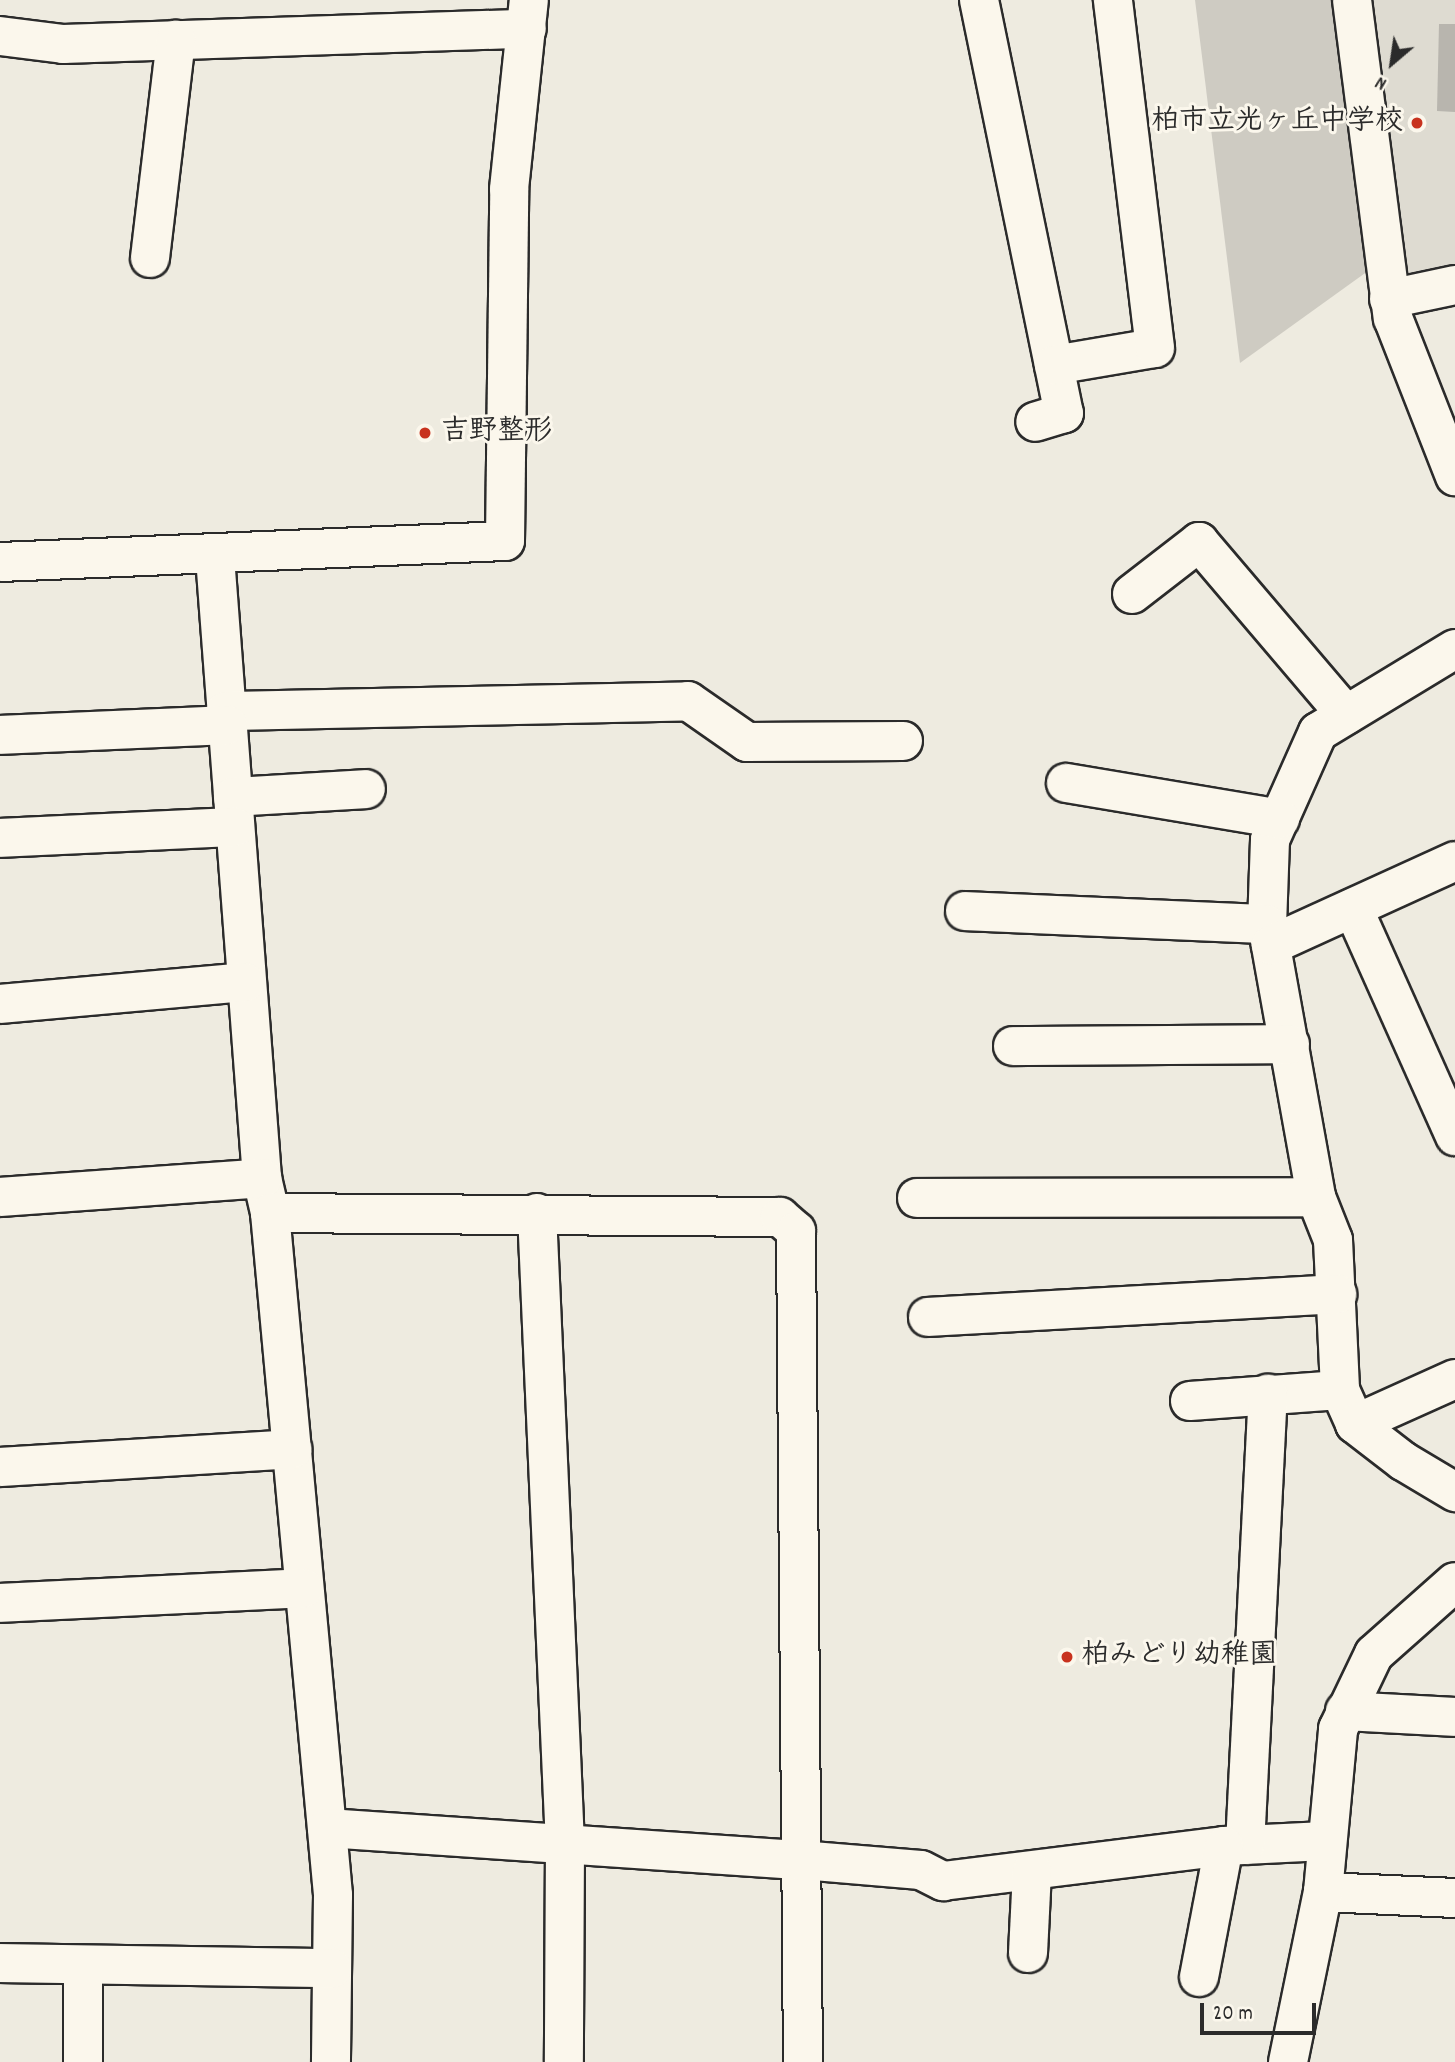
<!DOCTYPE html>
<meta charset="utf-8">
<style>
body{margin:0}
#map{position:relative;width:1455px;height:2062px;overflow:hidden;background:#eeebe0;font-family:Dekko,"Klee One",sans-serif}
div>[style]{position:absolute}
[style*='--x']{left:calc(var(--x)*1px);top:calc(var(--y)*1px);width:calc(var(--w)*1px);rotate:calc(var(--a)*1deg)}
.built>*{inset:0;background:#dedbd1}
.green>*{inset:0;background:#cecbc2}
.building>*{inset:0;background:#b8b5ae}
.roads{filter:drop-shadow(2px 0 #2b2b2b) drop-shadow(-2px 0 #2b2b2b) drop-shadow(0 2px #2b2b2b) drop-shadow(0 -2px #2b2b2b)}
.minor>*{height:38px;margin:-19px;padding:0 19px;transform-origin:19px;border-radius:19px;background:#fbf7ec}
.dots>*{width:19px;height:19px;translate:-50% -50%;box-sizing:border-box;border:4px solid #fbf7ec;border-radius:50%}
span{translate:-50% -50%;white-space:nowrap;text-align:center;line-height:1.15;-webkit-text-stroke:6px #fbf7ec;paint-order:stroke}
.poi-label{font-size:28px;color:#2b2b2b;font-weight:700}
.right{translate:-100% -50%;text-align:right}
.left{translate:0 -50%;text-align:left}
.north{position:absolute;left:1357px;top:28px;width:70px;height:70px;-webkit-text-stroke:5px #fbf7ec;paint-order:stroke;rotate:209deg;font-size:19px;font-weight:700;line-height:28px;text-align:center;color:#2b2b2b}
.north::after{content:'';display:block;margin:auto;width:24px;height:32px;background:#2b2b2b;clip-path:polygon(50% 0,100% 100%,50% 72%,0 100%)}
.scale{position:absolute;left:1200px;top:2003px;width:116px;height:32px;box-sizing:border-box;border:4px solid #2b2b2b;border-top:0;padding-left:9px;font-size:21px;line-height:24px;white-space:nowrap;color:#2b2b2b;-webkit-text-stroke:5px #fbf7ec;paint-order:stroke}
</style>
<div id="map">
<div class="built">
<div style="clip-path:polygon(1364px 0,1455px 0,1455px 268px,1403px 274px)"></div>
</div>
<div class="green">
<div style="clip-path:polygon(1195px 0,1337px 0,1368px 271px,1240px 363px)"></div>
</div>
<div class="building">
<div style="clip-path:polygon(1439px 24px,1455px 24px,1455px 112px,1437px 111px)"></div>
</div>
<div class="roads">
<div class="minor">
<div style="--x:979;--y:0;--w:422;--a:78.4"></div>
<div style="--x:1064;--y:413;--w:30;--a:163"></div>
<div style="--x:1352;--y:0;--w:321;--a:82.7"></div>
<div style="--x:1393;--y:318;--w:170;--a:68.6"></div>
<div style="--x:0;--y:36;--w:64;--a:7.2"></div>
<div style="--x:63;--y:44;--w:464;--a:-1.9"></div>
<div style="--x:150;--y:258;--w:220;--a:-83.2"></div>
<div style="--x:1389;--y:299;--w:67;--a:-12"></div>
<div style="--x:1054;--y:365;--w:102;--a:-9.6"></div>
<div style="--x:1155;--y:348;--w:351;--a:-96.9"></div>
<div style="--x:215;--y:557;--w:623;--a:85.67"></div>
<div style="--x:262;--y:1178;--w:36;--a:77"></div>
<div style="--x:270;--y:1213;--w:685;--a:84.72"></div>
<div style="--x:333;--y:1895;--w:167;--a:90.7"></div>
<div style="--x:0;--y:562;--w:505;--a:-2.38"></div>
<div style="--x:505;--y:541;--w:352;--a:-89.3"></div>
<div style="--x:509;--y:189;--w:190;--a:-84"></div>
<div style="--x:1132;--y:594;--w:85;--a:-37.8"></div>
<div style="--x:1199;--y:542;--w:227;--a:49.6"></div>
<div style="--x:1455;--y:649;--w:160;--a:148.8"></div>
<div style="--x:1318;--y:732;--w:118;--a:114"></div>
<div style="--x:1270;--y:840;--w:84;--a:92"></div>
<div style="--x:1267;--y:924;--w:277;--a:79.8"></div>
<div style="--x:1316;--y:1197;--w:46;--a:68.4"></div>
<div style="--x:1333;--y:1240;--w:150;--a:87.3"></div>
<div style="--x:1340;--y:1390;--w:37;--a:66"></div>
<div style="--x:1355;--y:1424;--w:61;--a:37.6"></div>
<div style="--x:1403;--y:1461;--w:61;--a:30.8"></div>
<div style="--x:226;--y:711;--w:462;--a:-1.2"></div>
<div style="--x:688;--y:701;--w:72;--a:34.8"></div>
<div style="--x:747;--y:742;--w:156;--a:-0.4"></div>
<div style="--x:0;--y:735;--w:228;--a:-2.5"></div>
<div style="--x:1066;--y:783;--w:217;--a:9.5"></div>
<div style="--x:233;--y:797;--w:133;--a:-3.4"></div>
<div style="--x:0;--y:838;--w:235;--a:-2.7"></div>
<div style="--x:1353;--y:908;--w:250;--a:65.9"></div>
<div style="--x:965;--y:911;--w:302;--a:2.5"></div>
<div style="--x:1271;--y:945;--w:202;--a:-24.5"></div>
<div style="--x:0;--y:1004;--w:246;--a:-5.1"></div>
<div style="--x:1013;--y:1046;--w:277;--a:-0.4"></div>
<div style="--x:0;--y:1197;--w:263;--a:-4.1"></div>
<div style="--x:917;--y:1198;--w:399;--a:-0.1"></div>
<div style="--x:270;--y:1213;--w:510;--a:0.45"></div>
<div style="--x:780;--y:1217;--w:21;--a:41"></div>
<div style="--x:796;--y:1231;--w:831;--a:89.52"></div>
<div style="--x:537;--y:1213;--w:632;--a:87.46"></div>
<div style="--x:565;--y:1844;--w:218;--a:90.3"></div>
<div style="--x:928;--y:1317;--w:410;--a:-3.2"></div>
<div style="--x:1190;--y:1401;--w:150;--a:-4.2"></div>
<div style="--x:1355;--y:1424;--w:110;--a:-24.2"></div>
<div style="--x:0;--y:1467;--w:293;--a:-3.5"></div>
<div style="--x:0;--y:1603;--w:304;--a:-2.8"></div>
<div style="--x:1345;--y:1711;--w:110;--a:3.1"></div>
<div style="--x:327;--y:1828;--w:475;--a:3.9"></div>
<div style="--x:801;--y:1860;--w:120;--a:4.8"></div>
<div style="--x:921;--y:1870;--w:25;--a:27"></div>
<div style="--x:943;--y:1881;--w:283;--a:-7.1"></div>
<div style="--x:1224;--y:1846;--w:101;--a:-2.8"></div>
<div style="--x:1245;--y:1845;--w:452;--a:-87.1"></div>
<div style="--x:1323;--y:1892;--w:132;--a:2.6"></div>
<div style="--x:1028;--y:1953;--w:82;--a:-87.2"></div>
<div style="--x:0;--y:1963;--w:332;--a:0.9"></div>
<div style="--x:83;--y:1965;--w:97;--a:90"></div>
<div style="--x:1199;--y:1977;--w:133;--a:-79.2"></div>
<div style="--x:1288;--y:2062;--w:174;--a:-78.4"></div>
<div style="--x:1323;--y:1892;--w:164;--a:-84.7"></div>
<div style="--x:1338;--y:1729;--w:83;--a:-64.4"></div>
<div style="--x:1374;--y:1654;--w:108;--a:-41.6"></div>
</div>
</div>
<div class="dots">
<div style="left:1417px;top:123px;background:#c8321e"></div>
<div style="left:425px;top:433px;background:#c8321e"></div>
<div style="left:1067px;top:1657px;background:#c8321e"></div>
</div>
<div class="poi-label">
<span class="right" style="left:1403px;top:123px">柏市立光ヶ丘中学校</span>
<span class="left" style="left:441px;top:433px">吉野整形</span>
<span class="left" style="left:1081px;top:1657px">柏みどり幼稚園</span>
</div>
<div class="north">N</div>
<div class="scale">20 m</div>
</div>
